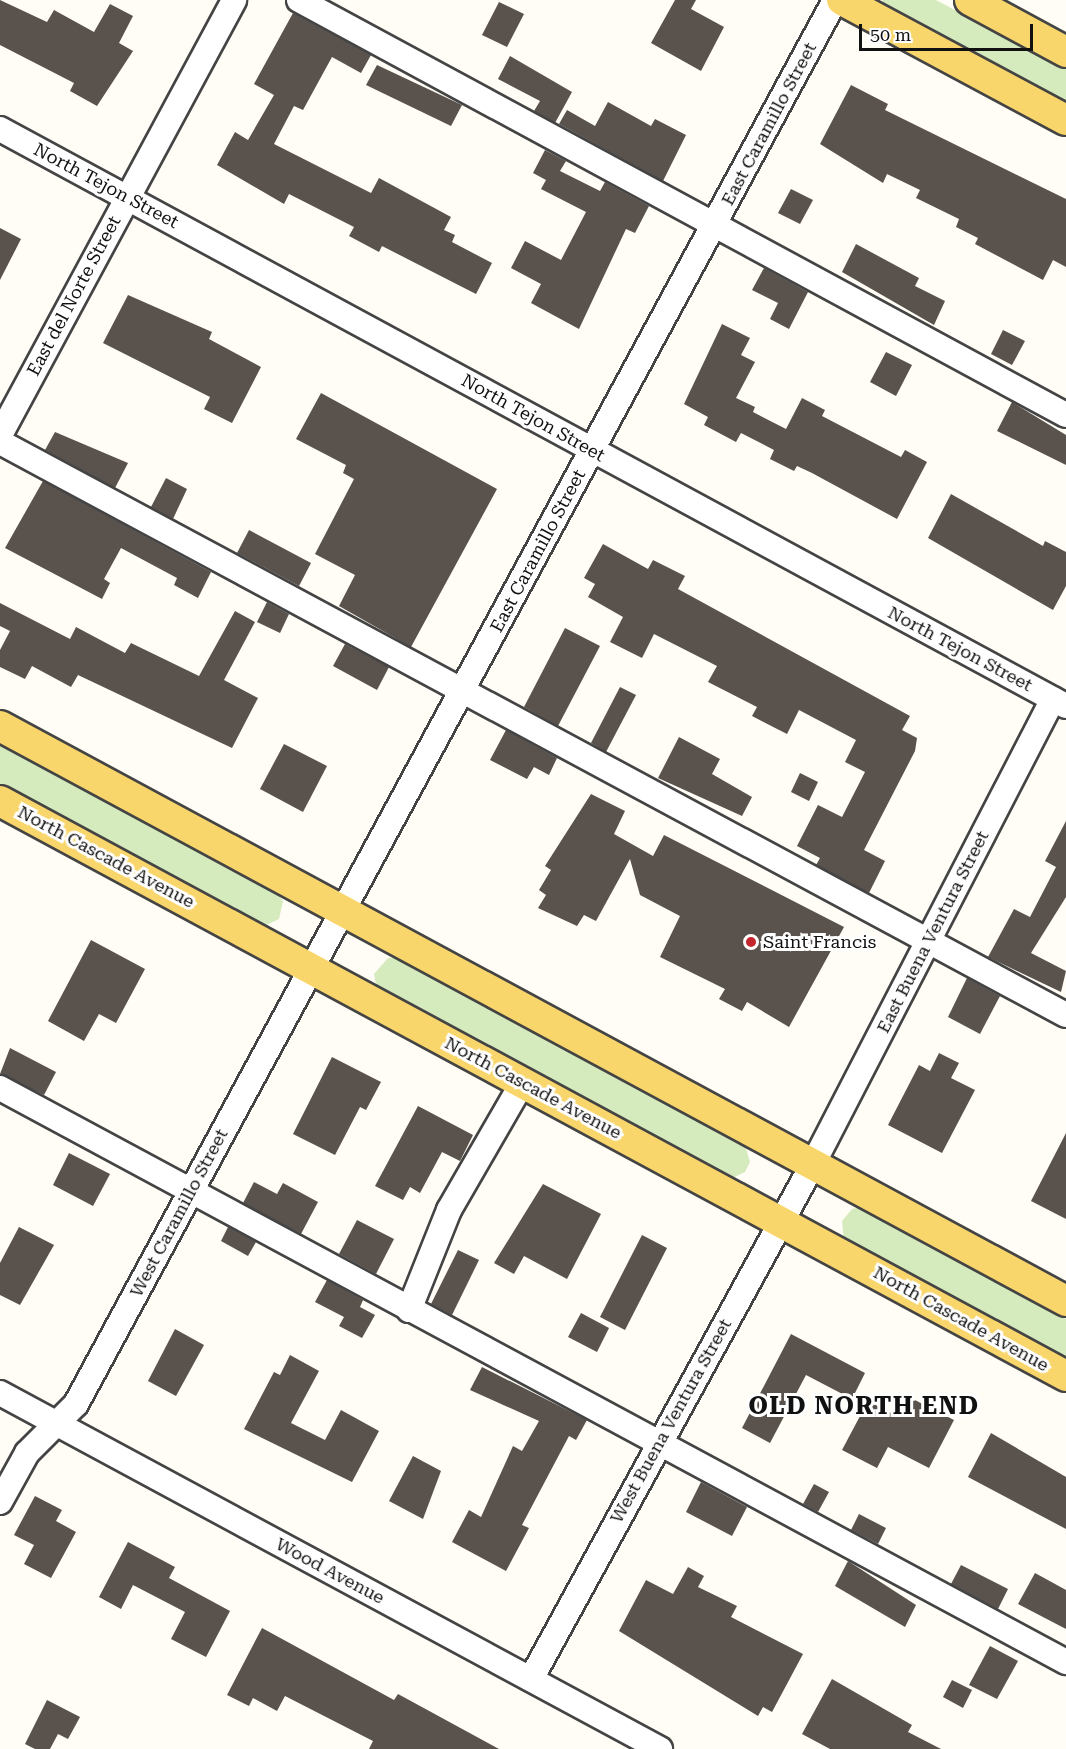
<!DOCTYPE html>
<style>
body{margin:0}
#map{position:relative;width:1066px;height:1749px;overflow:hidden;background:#fffdf5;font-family:"Roboto Serif",serif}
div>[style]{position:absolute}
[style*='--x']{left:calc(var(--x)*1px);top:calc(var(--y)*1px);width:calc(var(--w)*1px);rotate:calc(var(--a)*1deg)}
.green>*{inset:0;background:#d5ebbd}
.building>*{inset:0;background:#5a524d}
.roads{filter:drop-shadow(2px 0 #444) drop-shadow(-2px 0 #444) drop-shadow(0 2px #444) drop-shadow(0 -2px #444)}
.minor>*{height:24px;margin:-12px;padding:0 12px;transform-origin:12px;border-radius:12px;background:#fff}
.major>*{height:30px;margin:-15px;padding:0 15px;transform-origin:15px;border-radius:15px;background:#f9d66b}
.dots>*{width:16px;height:16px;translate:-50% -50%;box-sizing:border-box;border:3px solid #fff;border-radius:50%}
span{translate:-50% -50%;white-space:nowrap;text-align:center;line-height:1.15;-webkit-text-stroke:6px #fff;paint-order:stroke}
.street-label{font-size:18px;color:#111}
.poi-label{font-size:18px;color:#111}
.left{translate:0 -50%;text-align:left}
.district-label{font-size:24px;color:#111;font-weight:700;letter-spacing:1.5px}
.scale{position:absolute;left:859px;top:24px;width:174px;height:27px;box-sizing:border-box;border:3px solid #111;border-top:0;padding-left:8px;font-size:18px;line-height:21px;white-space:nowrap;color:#111;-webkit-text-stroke:4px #fff;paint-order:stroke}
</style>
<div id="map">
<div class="green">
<div style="clip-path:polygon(882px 0,936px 0,1066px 69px,1066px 107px,888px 11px)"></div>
<div style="clip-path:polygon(0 741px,275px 891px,283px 901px,279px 919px,262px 927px,0 786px)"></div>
<div style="clip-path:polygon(388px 958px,400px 958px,745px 1145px,750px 1162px,745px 1172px,728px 1180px,377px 990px,374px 974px)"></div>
<div style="clip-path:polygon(862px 1207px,1066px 1319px,1066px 1363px,844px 1242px,842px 1221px,852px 1209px)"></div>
</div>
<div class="building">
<div style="clip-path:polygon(0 0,47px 22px,54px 10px,94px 32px,110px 4px,133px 16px,119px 43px,133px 51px,97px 106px,70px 91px,74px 83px,0 45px)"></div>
<div style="clip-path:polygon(675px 0,696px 0,691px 9px,724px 27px,701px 71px,651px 43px)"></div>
<div style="clip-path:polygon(499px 2px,524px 14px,507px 47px,482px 35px)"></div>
<div style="clip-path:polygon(293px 13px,371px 55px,361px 73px,332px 57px,303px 110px,294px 106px,274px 144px,371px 193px,379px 178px,451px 217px,444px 230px,455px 235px,452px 242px,492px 263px,476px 294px,382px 246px,379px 252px,349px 236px,354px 227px,289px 194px,284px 204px,217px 165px,235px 132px,248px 140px,274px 95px,254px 84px)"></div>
<div style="clip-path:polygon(510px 56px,572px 92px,555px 123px,534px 111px,540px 101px,498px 79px)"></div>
<div style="clip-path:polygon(377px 65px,462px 105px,451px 126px,366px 85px)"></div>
<div style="clip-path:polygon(851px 85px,888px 104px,885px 110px,1066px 199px,1066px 267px,1053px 260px,1043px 280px,975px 244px,978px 238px,956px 227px,959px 219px,916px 198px,920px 190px,887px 174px,883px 183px,820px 144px)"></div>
<div style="clip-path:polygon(608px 102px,651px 126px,655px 119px,686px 135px,663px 181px,559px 124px,567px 110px,595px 126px)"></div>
<div style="clip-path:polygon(545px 150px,566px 161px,560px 171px,600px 191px,605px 182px,649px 206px,635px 233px,626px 229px,579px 329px,531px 303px,541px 284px,511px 268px,525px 241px,561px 260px,586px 212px,541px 189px,546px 180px,533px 173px)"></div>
<div style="clip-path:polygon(791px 189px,813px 200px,800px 224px,778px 213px)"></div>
<div style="clip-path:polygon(0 228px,21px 239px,0 280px)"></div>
<div style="clip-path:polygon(856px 244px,919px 278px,915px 286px,945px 301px,934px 325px,842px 272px)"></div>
<div style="clip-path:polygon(764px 268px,808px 292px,789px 329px,770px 319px,778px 303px,752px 290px)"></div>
<div style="clip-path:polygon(128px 295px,212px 332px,209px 339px,261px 367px,232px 423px,204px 409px,210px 397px,103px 343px)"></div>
<div style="clip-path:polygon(722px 324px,750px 338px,741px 355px,755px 362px,736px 398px,755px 407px,753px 412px,786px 429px,802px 398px,825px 410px,822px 416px,901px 457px,905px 450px,927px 462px,897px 519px,812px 473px,797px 466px,794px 471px,770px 459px,774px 450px,741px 433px,736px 442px,704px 425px,708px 417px,684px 404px)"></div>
<div style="clip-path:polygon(1003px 330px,1025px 341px,1012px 365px,991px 354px)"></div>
<div style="clip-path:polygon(886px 352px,912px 365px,896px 396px,870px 382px)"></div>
<div style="clip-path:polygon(321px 393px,497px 489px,411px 647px,339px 606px,355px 575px,315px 554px,354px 479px,343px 473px,346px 465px,296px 439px)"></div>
<div style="clip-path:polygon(1012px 402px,1066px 435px,1066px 465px,997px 431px)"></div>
<div style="clip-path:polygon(55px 432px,128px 463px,115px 488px,45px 450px)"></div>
<div style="clip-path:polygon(166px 478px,187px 489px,173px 519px,151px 507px)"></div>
<div style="clip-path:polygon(43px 481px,211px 572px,198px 598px,174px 585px,177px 578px,121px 548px,104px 579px,110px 583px,102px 599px,5px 548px)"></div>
<div style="clip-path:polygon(951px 494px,1043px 546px,1045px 541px,1066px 552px,1066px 586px,1053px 610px,928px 538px)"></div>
<div style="clip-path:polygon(249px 530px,311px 563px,299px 586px,237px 553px)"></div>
<div style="clip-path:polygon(603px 544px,648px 569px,653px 560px,685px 576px,678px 589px,910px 716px,902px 730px,917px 738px,915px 751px,864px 850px,885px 861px,869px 893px,816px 865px,820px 858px,797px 846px,818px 805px,842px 817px,865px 772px,845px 762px,856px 740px,799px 710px,787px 734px,752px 716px,757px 707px,708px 682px,717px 666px,654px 634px,642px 658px,610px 642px,623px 617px,588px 597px,595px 584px,584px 578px)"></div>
<div style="clip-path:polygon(267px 602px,289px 614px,280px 633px,257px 622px)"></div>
<div style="clip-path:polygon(0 603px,70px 639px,76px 627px,125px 653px,131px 643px,199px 676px,235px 611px,255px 622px,224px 680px,258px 698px,232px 748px,78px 675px,71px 687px,32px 666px,25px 679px,0 667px,0 650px,10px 631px,0 626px)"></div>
<div style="clip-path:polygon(565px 628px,600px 646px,558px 726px,524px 707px)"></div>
<div style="clip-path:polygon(345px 644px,389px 667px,377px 690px,333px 666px)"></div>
<div style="clip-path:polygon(620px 687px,636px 695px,606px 752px,591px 743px)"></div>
<div style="clip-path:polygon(506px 730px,557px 758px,549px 775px,534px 767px,527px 779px,490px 760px)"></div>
<div style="clip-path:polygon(679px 737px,720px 759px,712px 774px,752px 797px,742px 816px,658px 778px)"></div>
<div style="clip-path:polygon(284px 744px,327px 766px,303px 812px,260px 789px)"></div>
<div style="clip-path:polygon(800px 773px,818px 782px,809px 801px,791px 792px)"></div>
<div style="clip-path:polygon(591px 794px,625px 811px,614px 834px,653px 856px,664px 835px,844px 927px,789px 1027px,747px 1002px,742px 1011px,719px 999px,725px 989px,660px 957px,680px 916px,640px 895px,630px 859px,596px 921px,584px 915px,577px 926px,538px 908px,546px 895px,539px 890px,551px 870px,545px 866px)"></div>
<div style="clip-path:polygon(1066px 821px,1066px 897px,1031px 953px,1066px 971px,1061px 992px,988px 957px,1014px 909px,1030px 917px,1056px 867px,1045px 861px)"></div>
<div style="clip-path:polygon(91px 940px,145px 969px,116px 1023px,99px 1014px,84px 1041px,48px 1021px)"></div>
<div style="clip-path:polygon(967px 978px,1000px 996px,980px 1034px,948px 1017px)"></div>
<div style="clip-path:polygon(10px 1048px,56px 1072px,44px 1095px,0 1074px)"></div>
<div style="clip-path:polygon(939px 1053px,959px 1063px,951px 1078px,975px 1090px,942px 1153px,888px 1125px,919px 1065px,930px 1071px)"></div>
<div style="clip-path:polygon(332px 1057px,381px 1082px,366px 1110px,360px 1107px,335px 1155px,293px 1134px)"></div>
<div style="clip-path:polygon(418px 1106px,473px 1135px,460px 1161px,442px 1152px,420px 1193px,410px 1187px,403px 1200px,375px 1186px)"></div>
<div style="clip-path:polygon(1066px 1133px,1066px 1219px,1031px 1201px)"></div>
<div style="clip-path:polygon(69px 1153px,110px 1174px,93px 1206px,53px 1185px)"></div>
<div style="clip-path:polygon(254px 1182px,277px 1194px,283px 1183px,318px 1202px,301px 1234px,243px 1203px)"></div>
<div style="clip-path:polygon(543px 1184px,601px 1214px,567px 1279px,524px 1256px,514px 1274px,494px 1263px)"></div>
<div style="clip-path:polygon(357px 1220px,394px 1239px,376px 1274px,339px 1254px)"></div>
<div style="clip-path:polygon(19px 1227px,54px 1245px,20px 1305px,0 1295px,0 1263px)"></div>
<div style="clip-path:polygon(228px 1227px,256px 1242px,248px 1256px,221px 1241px)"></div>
<div style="clip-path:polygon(642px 1235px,667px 1248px,625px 1330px,600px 1317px)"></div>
<div style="clip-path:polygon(458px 1250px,479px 1260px,452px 1315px,431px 1304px)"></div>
<div style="clip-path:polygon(327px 1280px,363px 1300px,360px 1307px,375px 1315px,362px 1338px,339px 1326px,344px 1317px,315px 1302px)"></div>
<div style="clip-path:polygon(581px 1313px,609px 1328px,597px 1352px,568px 1337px)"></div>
<div style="clip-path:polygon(175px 1329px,204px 1345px,176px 1396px,148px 1381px)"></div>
<div style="clip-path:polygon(791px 1334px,865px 1373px,852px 1399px,806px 1375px,770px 1443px,742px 1428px)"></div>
<div style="clip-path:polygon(290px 1355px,319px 1371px,291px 1423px,325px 1440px,341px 1410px,379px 1431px,352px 1482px,244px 1429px,274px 1372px,280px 1375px)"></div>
<div style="clip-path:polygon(482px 1367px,587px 1420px,576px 1440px,569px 1436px,522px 1525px,529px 1528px,506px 1571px,452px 1542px,469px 1510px,481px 1517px,513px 1446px,522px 1451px,539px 1421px,470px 1390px)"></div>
<div style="clip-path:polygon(905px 1395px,954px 1420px,929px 1468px,888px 1447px,877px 1468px,842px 1450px,868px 1401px,895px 1415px)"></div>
<div style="clip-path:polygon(991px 1433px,1066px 1477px,1066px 1529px,968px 1477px)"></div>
<div style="clip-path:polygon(413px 1456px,441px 1471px,423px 1519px,389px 1501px)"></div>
<div style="clip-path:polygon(701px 1482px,747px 1507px,732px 1536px,686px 1512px)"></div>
<div style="clip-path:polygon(814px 1484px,829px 1492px,818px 1512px,803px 1504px)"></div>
<div style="clip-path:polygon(35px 1496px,62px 1510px,56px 1521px,76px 1532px,51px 1578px,24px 1564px,34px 1545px,14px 1535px)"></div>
<div style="clip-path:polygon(859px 1514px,886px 1528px,878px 1544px,851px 1530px)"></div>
<div style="clip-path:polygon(128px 1542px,175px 1567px,169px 1578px,230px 1611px,206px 1657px,171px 1639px,185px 1612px,133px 1585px,121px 1609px,99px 1597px)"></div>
<div style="clip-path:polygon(848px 1561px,916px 1605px,905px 1627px,835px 1586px)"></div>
<div style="clip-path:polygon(961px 1565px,1008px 1589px,998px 1609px,951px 1584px)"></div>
<div style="clip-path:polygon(688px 1567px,704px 1576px,698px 1587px,737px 1606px,731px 1617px,803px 1654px,772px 1712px,763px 1707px,758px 1716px,619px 1631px,646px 1580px,673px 1594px)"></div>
<div style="clip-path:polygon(1035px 1573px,1066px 1590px,1066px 1629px,1018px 1604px)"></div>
<div style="clip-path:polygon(262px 1628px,394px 1700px,398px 1694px,499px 1749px,369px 1749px,373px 1741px,285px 1696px,277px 1711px,253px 1698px,249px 1706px,227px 1695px)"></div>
<div style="clip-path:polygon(990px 1646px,1018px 1661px,997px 1699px,969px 1685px)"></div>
<div style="clip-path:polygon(832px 1679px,912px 1725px,908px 1732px,941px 1749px,830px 1749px,802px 1734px)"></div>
<div style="clip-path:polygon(952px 1680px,972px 1690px,963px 1708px,943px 1697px)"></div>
<div style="clip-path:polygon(47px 1700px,80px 1717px,68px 1739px,58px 1734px,50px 1749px,35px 1749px,25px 1744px)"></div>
</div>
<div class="roads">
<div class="minor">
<div style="--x:299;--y:0;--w:872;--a:28.42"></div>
<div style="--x:0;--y:129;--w:1212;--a:28.43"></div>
<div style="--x:0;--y:435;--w:494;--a:-61.7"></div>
<div style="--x:0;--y:442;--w:1210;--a:28.26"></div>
<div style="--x:0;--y:1088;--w:1211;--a:28.3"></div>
<div style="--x:409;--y:1310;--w:108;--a:-68.2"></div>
<div style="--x:449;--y:1210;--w:148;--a:-60"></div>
<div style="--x:0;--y:1393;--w:750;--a:28.34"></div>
<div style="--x:0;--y:1502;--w:56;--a:-61.1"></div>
<div style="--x:27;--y:1453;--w:69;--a:-45"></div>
<div style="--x:76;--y:1404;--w:1596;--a:-61.6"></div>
<div style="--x:531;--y:1679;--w:587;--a:-61.3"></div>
<div style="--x:813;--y:1164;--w:523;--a:-62.7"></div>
</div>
<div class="major">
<div style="--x:842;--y:0;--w:254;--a:28.2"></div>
<div style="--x:970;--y:0;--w:109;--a:28.4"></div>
<div style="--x:0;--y:726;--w:1211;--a:28.34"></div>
<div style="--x:0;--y:801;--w:1211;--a:28.34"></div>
</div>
</div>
<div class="dots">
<div style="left:751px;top:942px;background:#c4262e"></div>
</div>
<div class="street-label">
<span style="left:769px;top:124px;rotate:-62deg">East Caramillo Street</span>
<span style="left:106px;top:186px;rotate:28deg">North Tejon Street</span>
<span style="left:74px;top:296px;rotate:-62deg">East del Norte Street</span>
<span style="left:533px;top:418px;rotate:29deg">North Tejon Street</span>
<span style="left:538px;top:551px;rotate:-62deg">East Caramillo Street</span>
<span style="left:960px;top:649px;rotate:28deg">North Tejon Street</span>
<span style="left:106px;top:857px;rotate:28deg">North Cascade Avenue</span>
<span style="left:933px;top:932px;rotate:-63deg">East Buena Ventura Street</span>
<span style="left:533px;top:1088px;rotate:28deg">North Cascade Avenue</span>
<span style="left:179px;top:1213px;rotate:-62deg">West Caramillo Street</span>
<span style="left:961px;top:1319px;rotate:29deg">North Cascade Avenue</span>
<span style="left:671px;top:1421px;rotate:-61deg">West Buena Ventura Street</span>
<span style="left:330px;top:1571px;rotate:28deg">Wood Avenue</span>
</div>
<div class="poi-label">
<span class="left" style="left:763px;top:942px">Saint Francis</span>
</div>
<div class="district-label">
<span style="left:864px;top:1407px">OLD NORTH END</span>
</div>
<div class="scale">50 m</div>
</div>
